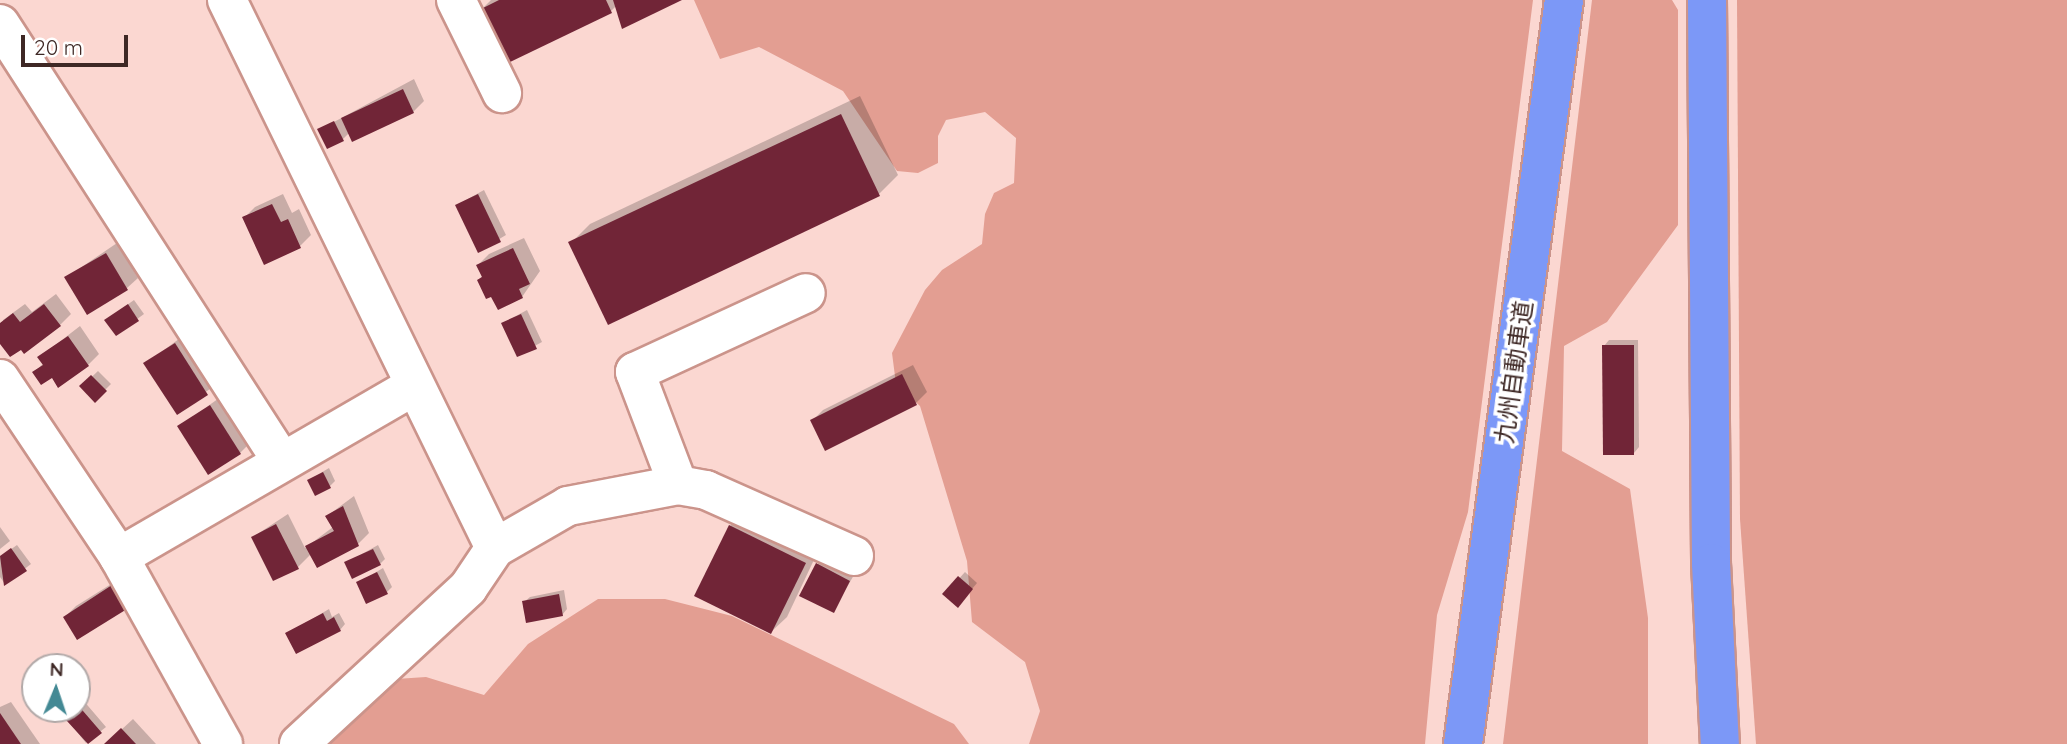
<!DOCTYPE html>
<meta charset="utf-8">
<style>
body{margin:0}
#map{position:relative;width:2067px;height:744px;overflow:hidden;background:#fbd7d1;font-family:Quicksand,"Noto Sans JP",sans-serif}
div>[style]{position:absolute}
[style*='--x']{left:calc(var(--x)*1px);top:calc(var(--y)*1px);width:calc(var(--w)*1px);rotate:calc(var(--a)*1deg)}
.green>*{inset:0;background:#e39e92}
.shadow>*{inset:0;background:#0003}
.building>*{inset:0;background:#712537}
.roads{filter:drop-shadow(2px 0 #cb948b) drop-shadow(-2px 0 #cb948b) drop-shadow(0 2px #cb948b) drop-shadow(0 -2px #cb948b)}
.minor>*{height:38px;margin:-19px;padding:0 19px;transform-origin:19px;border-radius:19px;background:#fff}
.highway>*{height:38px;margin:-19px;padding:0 19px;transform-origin:19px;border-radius:19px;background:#7c98f7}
span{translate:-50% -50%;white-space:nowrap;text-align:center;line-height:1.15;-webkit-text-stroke:7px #fff;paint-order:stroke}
.street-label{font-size:24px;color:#3e2825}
.north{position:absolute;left:21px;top:653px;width:70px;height:70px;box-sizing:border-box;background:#fff;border:2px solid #b2a9a8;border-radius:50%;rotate:2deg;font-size:19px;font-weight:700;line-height:28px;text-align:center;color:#3e2825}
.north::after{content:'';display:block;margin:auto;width:24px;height:32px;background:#438994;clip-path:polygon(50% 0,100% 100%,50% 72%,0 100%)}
.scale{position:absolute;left:21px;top:35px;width:107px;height:32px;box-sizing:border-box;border:4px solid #3e2825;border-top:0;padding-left:9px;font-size:21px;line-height:24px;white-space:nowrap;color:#3e2825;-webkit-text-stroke:5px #fff;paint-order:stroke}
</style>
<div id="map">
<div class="green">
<div style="clip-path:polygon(694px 0,1533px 0,1468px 512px,1437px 615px,1425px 744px,1029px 744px,1040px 711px,1025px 662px,972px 622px,967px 561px,920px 406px,896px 384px,892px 353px,925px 290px,942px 270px,982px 244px,985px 214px,994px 193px,1014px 183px,1016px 138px,985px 112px,946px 120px,938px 136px,938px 163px,918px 173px,897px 171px,843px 91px,759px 47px,720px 59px)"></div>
<div style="clip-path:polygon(1592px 0,1672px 0,1678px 10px,1678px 225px,1607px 322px,1564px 346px,1562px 451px,1630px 489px,1648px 618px,1648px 744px,1503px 744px)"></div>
<div style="clip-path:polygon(1737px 0,2067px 0,2067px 744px,1756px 744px,1740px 519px)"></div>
<div style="clip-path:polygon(598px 599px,665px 599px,732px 616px,954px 724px,969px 744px,319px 744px,381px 680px,426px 677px,484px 695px,528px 644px)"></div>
</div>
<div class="shadow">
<div style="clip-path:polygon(491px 0,678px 0,622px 27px,617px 5px,611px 11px,481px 10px)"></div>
<div style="clip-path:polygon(414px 79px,424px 101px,413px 112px,350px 132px,343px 139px,319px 130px)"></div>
<div style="clip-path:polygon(860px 96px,898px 175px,879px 194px,571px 243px,590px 224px)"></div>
<div style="clip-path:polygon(484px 190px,506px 235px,479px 251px,457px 205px)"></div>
<div style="clip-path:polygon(283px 194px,292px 213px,299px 209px,311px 235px,300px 246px,265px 263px,244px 218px,255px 207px)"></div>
<div style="clip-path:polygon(524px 238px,540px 271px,522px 297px,479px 280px,483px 275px,478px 265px,489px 254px)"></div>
<div style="clip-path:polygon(117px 243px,138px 278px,127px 288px,67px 277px)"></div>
<div style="clip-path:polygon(56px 294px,71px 314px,60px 325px,0 341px,3px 320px,25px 304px,32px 312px)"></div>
<div style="clip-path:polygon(134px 300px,144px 314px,117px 334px,106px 320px)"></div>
<div style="clip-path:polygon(527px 310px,542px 342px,518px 355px,503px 323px)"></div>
<div style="clip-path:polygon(80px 326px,99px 354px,88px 365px,34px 372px,44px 363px,40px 357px)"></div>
<div style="clip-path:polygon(187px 333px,218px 383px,177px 413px,145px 364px)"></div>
<div style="clip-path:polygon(1609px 340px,1638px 340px,1639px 447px,1634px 453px,1604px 346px)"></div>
<div style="clip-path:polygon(913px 365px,927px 392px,916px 403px,812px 421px,823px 410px)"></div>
<div style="clip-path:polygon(98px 371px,111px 384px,95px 400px,82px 386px)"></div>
<div style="clip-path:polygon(222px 396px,251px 442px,240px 453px,180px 426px)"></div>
<div style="clip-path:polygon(329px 468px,335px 481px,330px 486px,309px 480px)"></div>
<div style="clip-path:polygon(354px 496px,369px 533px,358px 544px,311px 554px,298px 567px,274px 579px,253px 537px,288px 514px,305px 548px,333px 527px,327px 516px)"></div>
<div style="clip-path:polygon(746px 511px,820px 547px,787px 617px,771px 632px,730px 526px)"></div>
<div style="clip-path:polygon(0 527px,10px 541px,0 549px)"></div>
<div style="clip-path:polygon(17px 545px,31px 564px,5px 584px,0 577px,0 557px)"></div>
<div style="clip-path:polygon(378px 545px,385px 559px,380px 564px,346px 563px)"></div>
<div style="clip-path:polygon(822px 559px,854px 575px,833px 611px,817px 565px)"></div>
<div style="clip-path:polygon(383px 568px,392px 587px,387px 592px,358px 583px)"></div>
<div style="clip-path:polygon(965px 572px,977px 583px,963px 600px,945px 594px)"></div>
<div style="clip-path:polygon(124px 576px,126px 607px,65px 617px,76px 606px)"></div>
<div style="clip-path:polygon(564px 590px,567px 609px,562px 615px,524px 602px,530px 597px)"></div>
<div style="clip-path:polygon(329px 609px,332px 617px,339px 613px,345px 624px,340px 630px,287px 634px)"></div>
<div style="clip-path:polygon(77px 693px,106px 727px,86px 743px,58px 709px,77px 709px)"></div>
<div style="clip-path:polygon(11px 702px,40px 744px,0 744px,0 707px)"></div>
<div style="clip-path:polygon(133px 719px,156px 744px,106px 744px)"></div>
</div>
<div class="building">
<div style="clip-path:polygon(499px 0,606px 0,612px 13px,506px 64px,479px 10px)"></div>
<div style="clip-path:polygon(613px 0,682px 0,622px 29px)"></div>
<div style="clip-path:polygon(403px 89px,414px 113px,352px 142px,341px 118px)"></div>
<div style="clip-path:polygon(841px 114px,880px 196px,608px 325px,568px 242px)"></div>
<div style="clip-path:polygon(334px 121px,344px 141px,327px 149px,317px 129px)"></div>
<div style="clip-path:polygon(478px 194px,501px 242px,478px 253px,455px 205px)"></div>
<div style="clip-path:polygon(272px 204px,281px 222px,288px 219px,301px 248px,264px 265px,242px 217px)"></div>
<div style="clip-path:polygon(513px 248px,530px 284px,519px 289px,523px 298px,498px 310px,491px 297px,486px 299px,477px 280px,482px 277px,476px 265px)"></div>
<div style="clip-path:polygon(106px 253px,128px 290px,87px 315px,64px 277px)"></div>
<div style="clip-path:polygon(44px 304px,61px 326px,24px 354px,21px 350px,10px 357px,0 344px,0 323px,13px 313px,20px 322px)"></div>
<div style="clip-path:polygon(128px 304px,139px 321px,116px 336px,104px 320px)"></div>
<div style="clip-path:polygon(521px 314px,537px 349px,517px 357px,501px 323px)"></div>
<div style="clip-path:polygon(68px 336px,89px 366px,58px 388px,52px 378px,41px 385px,32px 372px,43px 365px,37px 357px)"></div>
<div style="clip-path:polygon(175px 343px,208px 395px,177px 415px,143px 363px)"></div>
<div style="clip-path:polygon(1602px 345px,1634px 345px,1634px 455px,1603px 455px)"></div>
<div style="clip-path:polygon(902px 374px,917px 405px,825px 451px,810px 420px)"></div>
<div style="clip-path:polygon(91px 375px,107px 391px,95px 403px,79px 386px)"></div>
<div style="clip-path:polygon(210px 405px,241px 454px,208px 475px,177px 426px)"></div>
<div style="clip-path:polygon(323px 472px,331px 488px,315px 496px,307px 480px)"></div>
<div style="clip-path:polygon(343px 506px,359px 546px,317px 568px,305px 546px,334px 531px,325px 516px)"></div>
<div style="clip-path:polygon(276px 524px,299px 569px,273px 581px,251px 537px)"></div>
<div style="clip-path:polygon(729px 525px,806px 563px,771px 634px,694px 596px)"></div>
<div style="clip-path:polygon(11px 548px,27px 571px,4px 586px,0 556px)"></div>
<div style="clip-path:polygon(373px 549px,381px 565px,352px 579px,344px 562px)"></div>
<div style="clip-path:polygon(816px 563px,850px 581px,834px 613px,799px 596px)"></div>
<div style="clip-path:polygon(377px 572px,388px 594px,366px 604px,356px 582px)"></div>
<div style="clip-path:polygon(958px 576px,973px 589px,958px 608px,942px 594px)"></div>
<div style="clip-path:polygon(112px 585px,127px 609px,77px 640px,63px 617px)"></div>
<div style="clip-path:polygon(559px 594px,563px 616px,526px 623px,522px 601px)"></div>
<div style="clip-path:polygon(323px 613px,327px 621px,334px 617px,341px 631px,296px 654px,285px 633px)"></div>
<div style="clip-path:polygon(77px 704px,102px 733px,88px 744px,56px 709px,77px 709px)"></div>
<div style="clip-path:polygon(0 713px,21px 744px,0 744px)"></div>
<div style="clip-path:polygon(121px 728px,136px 744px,104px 744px)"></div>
</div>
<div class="roads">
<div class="minor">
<div style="--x:227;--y:0;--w:610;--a:63.94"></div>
<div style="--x:456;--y:0;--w:104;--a:63.7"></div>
<div style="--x:0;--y:24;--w:519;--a:57.2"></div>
<div style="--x:0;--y:379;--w:214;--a:56.2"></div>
<div style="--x:119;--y:557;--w:214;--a:60.9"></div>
<div style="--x:678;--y:485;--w:121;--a:-110.8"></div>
<div style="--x:635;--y:372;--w:188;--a:-24.8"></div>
<div style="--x:119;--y:557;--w:341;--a:-30.1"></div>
<div style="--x:299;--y:744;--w:230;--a:-42.7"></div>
<div style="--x:468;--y:588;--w:48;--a:-56"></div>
<div style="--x:495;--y:548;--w:84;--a:-29.9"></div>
<div style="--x:568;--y:506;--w:112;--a:-10.8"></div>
<div style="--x:678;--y:485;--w:28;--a:10"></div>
<div style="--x:706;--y:490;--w:162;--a:24"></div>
</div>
<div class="highway">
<div style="--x:1707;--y:0;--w:563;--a:89.59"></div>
<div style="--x:1711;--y:563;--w:181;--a:87.2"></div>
<div style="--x:1463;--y:744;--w:751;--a:-82.27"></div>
</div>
</div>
<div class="street-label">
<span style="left:1514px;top:372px;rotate:-82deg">九州自動車道</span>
</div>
<div class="north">N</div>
<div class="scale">20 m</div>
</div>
